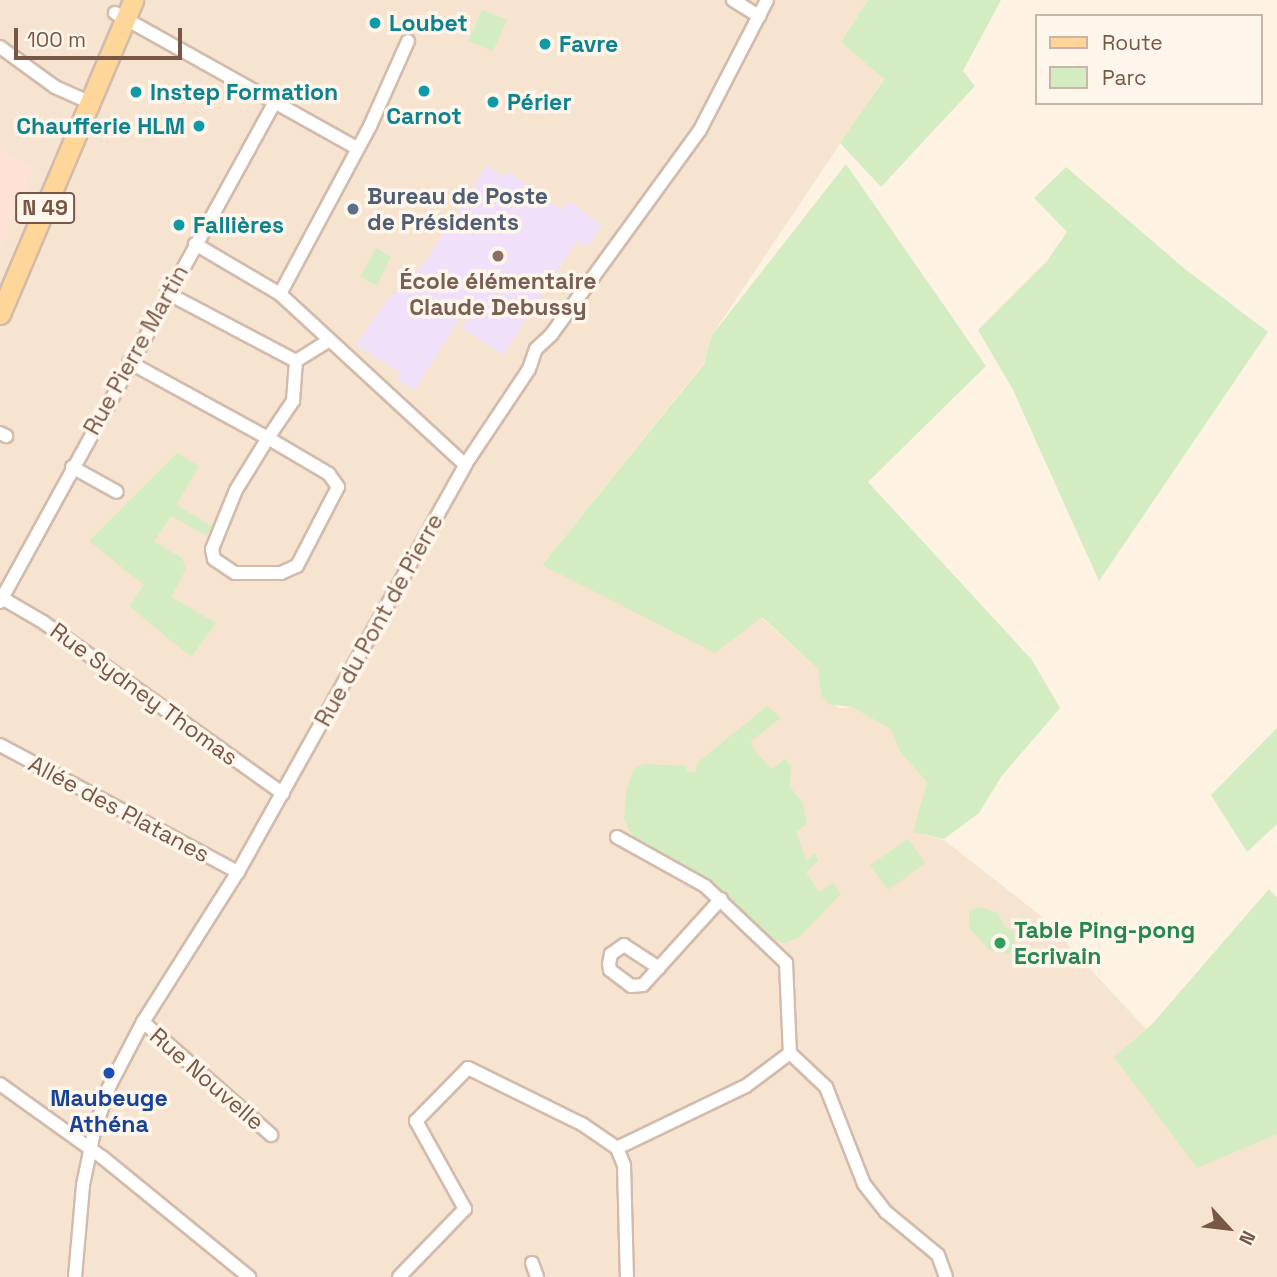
<!DOCTYPE html>
<meta charset="utf-8">
<style>
body{margin:0}
#map{position:relative;width:1277px;height:1277px;overflow:hidden;background:#fef3e3;font-family:"Space Grotesk",sans-serif}
div>[style]{position:absolute}
[style*='--x']{left:calc(var(--x)*1px);top:calc(var(--y)*1px);width:calc(var(--w)*1px);rotate:calc(var(--a)*1deg)}
.residential>*{inset:0;background:#f6e4d1}
.commercial>*{inset:0;background:#ffe1d6}
.education>*{inset:0;background:#f0e0fa}
.green>*{inset:0;background:#d4ecc1}
.roads{filter:drop-shadow(2px 0 #d2bbab) drop-shadow(-2px 0 #d2bbab) drop-shadow(0 2px #d2bbab) drop-shadow(0 -2px #d2bbab)}
.minor>*{height:12px;margin:-6px;padding:0 6px;transform-origin:6px;border-radius:6px;background:#fff}
.primary>*{height:19px;margin:-9.5px;padding:0 9.5px;transform-origin:9.5px;border-radius:9.5px;background:#ffd699}
.dots>*{width:19px;height:19px;translate:-50% -50%;box-sizing:border-box;border:4px solid #fff6eb;border-radius:50%}
span{translate:-50% -50%;white-space:nowrap;text-align:center;line-height:1.15;-webkit-text-stroke:7px #fff6eb;paint-order:stroke}
.shield-label span{padding:2px 5px;background:#fff6eb;border:2px solid;border-radius:5px;-webkit-text-stroke-width:0}
.shield-label{font-size:21px;color:#785747;font-weight:700}
.culture-label{font-size:23px;color:#0d838f;font-weight:700}
.left{translate:0 -50%;text-align:left}
.right{translate:-100% -50%;text-align:right}
.service-label{font-size:23px;color:#4e5e75;font-weight:700}
.education-label{font-size:23px;color:#785e54;font-weight:700}
.street-label{font-size:23px;color:#785747}
.leisure-label{font-size:23px;color:#27864d;font-weight:700}
.transit-label{font-size:23px;color:#164399;font-weight:700}
.legend{position:absolute;left:1035px;top:14px;width:228px;height:91px;box-sizing:border-box;background:#fff6eb;border:2px solid #c9b6a9;margin:0;padding:9px 12px;list-style:none;font-size:21px;color:#785747}
.legend li{display:flex;align-items:center;gap:14px;height:35px}
.legend b{width:35px;border:2px solid #c9b6a9}
.north{position:absolute;left:1193px;top:1193px;width:70px;height:70px;-webkit-text-stroke:5px #fff6eb;paint-order:stroke;rotate:117deg;font-size:19px;font-weight:700;line-height:28px;text-align:center;color:#785747}
.north::after{content:'';display:block;margin:auto;width:24px;height:32px;background:#785747;clip-path:polygon(50% 0,100% 100%,50% 72%,0 100%)}
.scale{position:absolute;left:14px;top:28px;width:168px;height:32px;box-sizing:border-box;border:4px solid #785747;border-top:0;padding-left:9px;font-size:21px;line-height:24px;white-space:nowrap;color:#785747;-webkit-text-stroke:5px #fff6eb;paint-order:stroke}
</style>
<div id="map">
<div class="residential">
<div style="clip-path:polygon(0 0,868px 0,841px 42px,884px 78px,712px 335px,704px 363px,542px 565px,761px 617px,818px 669px,821px 695px,839px 708px,852px 707px,890px 729px,900px 752px,927px 782px,914px 832px,944px 840px,1040px 915px,1146px 1029px,1115px 1057px,1197px 1167px,1277px 1134px,1277px 1277px,0 1277px)"></div>
</div>
<div class="commercial">
<div style="clip-path:polygon(0 151px,34px 168px,0 249px)"></div>
</div>
<div class="education">
<div style="clip-path:polygon(487px 165px,504px 177px,508px 172px,562px 210px,568px 201px,602px 225px,587px 247px,577px 241px,503px 355px,462px 328px,478px 303px,472px 298px,415px 390px,397px 379px,400px 372px,356px 345px,387px 300px,423px 265px)"></div>
</div>
<div class="green">
<div style="clip-path:polygon(868px 0,1001px 0,963px 71px,975px 86px,881px 187px,840px 143px,884px 79px,841px 42px)"></div>
<div style="clip-path:polygon(482px 10px,507px 20px,493px 51px,468px 41px)"></div>
<div style="clip-path:polygon(846px 164px,986px 366px,868px 482px,1032px 660px,1060px 708px,1001px 777px,979px 813px,944px 839px,913px 832px,927px 782px,900px 752px,890px 729px,852px 707px,828px 704px,821px 695px,818px 669px,762px 617px,715px 653px,542px 565px,704px 364px,712px 335px)"></div>
<div style="clip-path:polygon(1066px 167px,1185px 269px,1268px 332px,1099px 581px,1013px 390px,978px 330px,1047px 261px,1067px 232px,1034px 198px)"></div>
<div style="clip-path:polygon(376px 248px,391px 257px,377px 285px,360px 277px)"></div>
<div style="clip-path:polygon(177px 453px,199px 466px,176px 505px,212px 526px,207px 536px,171px 516px,154px 542px,182px 558px,186px 569px,171px 597px,216px 623px,191px 657px,129px 606px,144px 585px,89px 541px)"></div>
<div style="clip-path:polygon(767px 706px,781px 718px,751px 741px,754px 750px,772px 769px,785px 759px,791px 767px,790px 787px,803px 803px,807px 825px,796px 831px,806px 860px,815px 854px,818px 861px,806px 872px,819px 892px,833px 883px,841px 894px,798px 938px,784px 943px,770px 939px,716px 885px,634px 838px,624px 820px,626px 791px,633px 769px,644px 764px,687px 766px,686px 771px,695px 773px,697px 763px)"></div>
<div style="clip-path:polygon(1277px 728px,1277px 824px,1247px 852px,1211px 795px)"></div>
<div style="clip-path:polygon(908px 839px,925px 863px,888px 890px,870px 865px)"></div>
<div style="clip-path:polygon(1269px 889px,1277px 898px,1277px 1134px,1197px 1168px,1114px 1057px,1153px 1023px)"></div>
<div style="clip-path:polygon(980px 907px,998px 913px,1005px 927px,1014px 932px,1015px 946px,1010px 954px,989px 950px,969px 927px,969px 911px)"></div>
</div>
<div class="roads">
<div class="minor">
<div style="--x:733;--y:0;--w:31;--a:32"></div>
<div style="--x:115;--y:13;--w:277;--a:29.2"></div>
<div style="--x:0;--y:47;--w:68;--a:36"></div>
<div style="--x:55;--y:87;--w:37;--a:24"></div>
<div style="--x:195;--y:244;--w:99;--a:30.5"></div>
<div style="--x:280;--y:294;--w:252;--a:42.7"></div>
<div style="--x:167;--y:293;--w:146;--a:27.8"></div>
<div style="--x:280;--y:294;--w:191;--a:-61.8"></div>
<div style="--x:370;--y:126;--w:93;--a:-65.9"></div>
<div style="--x:129;--y:362;--w:158;--a:28.7"></div>
<div style="--x:268;--y:438;--w:61;--a:121.6"></div>
<div style="--x:236;--y:490;--w:64;--a:112.1"></div>
<div style="--x:212;--y:549;--w:10;--a:79"></div>
<div style="--x:214;--y:559;--w:25;--a:34"></div>
<div style="--x:235;--y:573;--w:46;--a:0"></div>
<div style="--x:281;--y:573;--w:17;--a:-24"></div>
<div style="--x:297;--y:566;--w:89;--a:-62.6"></div>
<div style="--x:338;--y:487;--w:16;--a:-125"></div>
<div style="--x:329;--y:474;--w:71;--a:-149.5"></div>
<div style="--x:268;--y:438;--w:45;--a:-56"></div>
<div style="--x:293;--y:401;--w:40;--a:-85.7"></div>
<div style="--x:296;--y:361;--w:39;--a:-32"></div>
<div style="--x:0;--y:433;--w:7;--a:27"></div>
<div style="--x:72;--y:467;--w:51;--a:29.1"></div>
<div style="--x:2;--y:598;--w:48;--a:30.3"></div>
<div style="--x:43;--y:622;--w:295;--a:35.6"></div>
<div style="--x:0;--y:602;--w:573;--a:-61.2"></div>
<div style="--x:0;--y:745;--w:270;--a:28.1"></div>
<div style="--x:617;--y:837;--w:101;--a:29.1"></div>
<div style="--x:705;--y:886;--w:112;--a:43.5"></div>
<div style="--x:786;--y:963;--w:90;--a:87.5"></div>
<div style="--x:659;--y:968;--w:42;--a:-146.7"></div>
<div style="--x:624;--y:945;--w:16;--a:145"></div>
<div style="--x:611;--y:954;--w:10;--a:101"></div>
<div style="--x:609;--y:964;--w:6;--a:81"></div>
<div style="--x:610;--y:970;--w:26;--a:37"></div>
<div style="--x:631;--y:986;--w:12;--a:-5"></div>
<div style="--x:643;--y:985;--w:116;--a:-47.8"></div>
<div style="--x:143;--y:1022;--w:171;--a:41.4"></div>
<div style="--x:790;--y:1053;--w:50;--a:43.4"></div>
<div style="--x:826;--y:1087;--w:104;--a:68.6"></div>
<div style="--x:864;--y:1184;--w:36;--a:52"></div>
<div style="--x:886;--y:1212;--w:67;--a:39.6"></div>
<div style="--x:938;--y:1255;--w:23;--a:70"></div>
<div style="--x:0;--y:1084;--w:125;--a:35.6"></div>
<div style="--x:102;--y:1157;--w:190;--a:39.2"></div>
<div style="--x:617;--y:1148;--w:18;--a:68"></div>
<div style="--x:624;--y:1165;--w:112;--a:88.5"></div>
<div style="--x:532;--y:1263;--w:15;--a:70"></div>
<div style="--x:75;--y:1277;--w:92;--a:-85"></div>
<div style="--x:83;--y:1185;--w:54;--a:-78.3"></div>
<div style="--x:94;--y:1132;--w:47;--a:-71.6"></div>
<div style="--x:109;--y:1087;--w:73;--a:-62.4"></div>
<div style="--x:143;--y:1022;--w:178;--a:-57.7"></div>
<div style="--x:238;--y:872;--w:466;--a:-60.8"></div>
<div style="--x:465;--y:465;--w:115;--a:-56.3"></div>
<div style="--x:529;--y:369;--w:21;--a:-71"></div>
<div style="--x:536;--y:349;--w:21;--a:-43"></div>
<div style="--x:551;--y:335;--w:253;--a:-54"></div>
<div style="--x:700;--y:130;--w:146;--a:-62.7"></div>
<div style="--x:399;--y:1277;--w:95;--a:-45.9"></div>
<div style="--x:465;--y:1209;--w:101;--a:-119.1"></div>
<div style="--x:416;--y:1121;--w:74;--a:-45.5"></div>
<div style="--x:468;--y:1068;--w:127;--a:26.2"></div>
<div style="--x:582;--y:1124;--w:42;--a:34.4"></div>
<div style="--x:617;--y:1148;--w:143;--a:-25.7"></div>
<div style="--x:746;--y:1086;--w:55;--a:-36.9"></div>
</div>
<div class="primary">
<div style="--x:0;--y:314;--w:341;--a:-67"></div>
</div>
</div>
<div class="dots">
<div style="left:375px;top:23px;background:#0f9aa8"></div>
<div style="left:545px;top:44px;background:#0f9aa8"></div>
<div style="left:424px;top:91px;background:#0f9aa8"></div>
<div style="left:136px;top:92px;background:#0f9aa8"></div>
<div style="left:493px;top:102px;background:#0f9aa8"></div>
<div style="left:199px;top:126px;background:#0f9aa8"></div>
<div style="left:353px;top:209px;background:#5c6f8a"></div>
<div style="left:179px;top:225px;background:#0f9aa8"></div>
<div style="left:498px;top:256px;background:#8d6e63"></div>
<div style="left:1000px;top:943px;background:#2e9e5b"></div>
<div style="left:109px;top:1073px;background:#1a4fb4"></div>
</div>
<div class="shield-label">
<span style="left:45px;top:208px">N 49</span>
</div>
<div class="culture-label">
<span class="left" style="left:389px;top:23px">Loubet</span>
<span class="left" style="left:559px;top:44px">Favre</span>
<span class="left" style="left:150px;top:92px">Instep Formation</span>
<span class="left" style="left:507px;top:102px">Périer</span>
<span style="left:424px;top:116px">Carnot</span>
<span class="right" style="left:185px;top:126px">Chaufferie HLM</span>
<span class="left" style="left:193px;top:225px">Fallières</span>
</div>
<div class="service-label">
<span class="left" style="left:367px;top:209px">Bureau de Poste<br>de Présidents</span>
</div>
<div class="education-label">
<span style="left:498px;top:294px">École élémentaire<br>Claude Debussy</span>
</div>
<div class="street-label">
<span style="left:136px;top:350px;rotate:-61deg">Rue Pierre Martin</span>
<span style="left:379px;top:620px;rotate:-61deg">Rue du Pont de Pierre</span>
<span style="left:144px;top:694px;rotate:36deg">Rue Sydney Thomas</span>
<span style="left:119px;top:809px;rotate:28deg">Allée des Platanes</span>
<span style="left:207px;top:1079px;rotate:41deg">Rue Nouvelle</span>
</div>
<div class="leisure-label">
<span class="left" style="left:1014px;top:943px">Table Ping-pong<br>Ecrivain</span>
</div>
<div class="transit-label">
<span style="left:109px;top:1111px">Maubeuge<br>Athéna</span>
</div>
<ul class="legend">
<li><b style="height:9px;background:#ffd699"></b>Route</li>
<li><b style="height:19px;background:#d4ecc1"></b>Parc</li>
</ul>
<div class="north">N</div>
<div class="scale">100 m</div>
</div>
